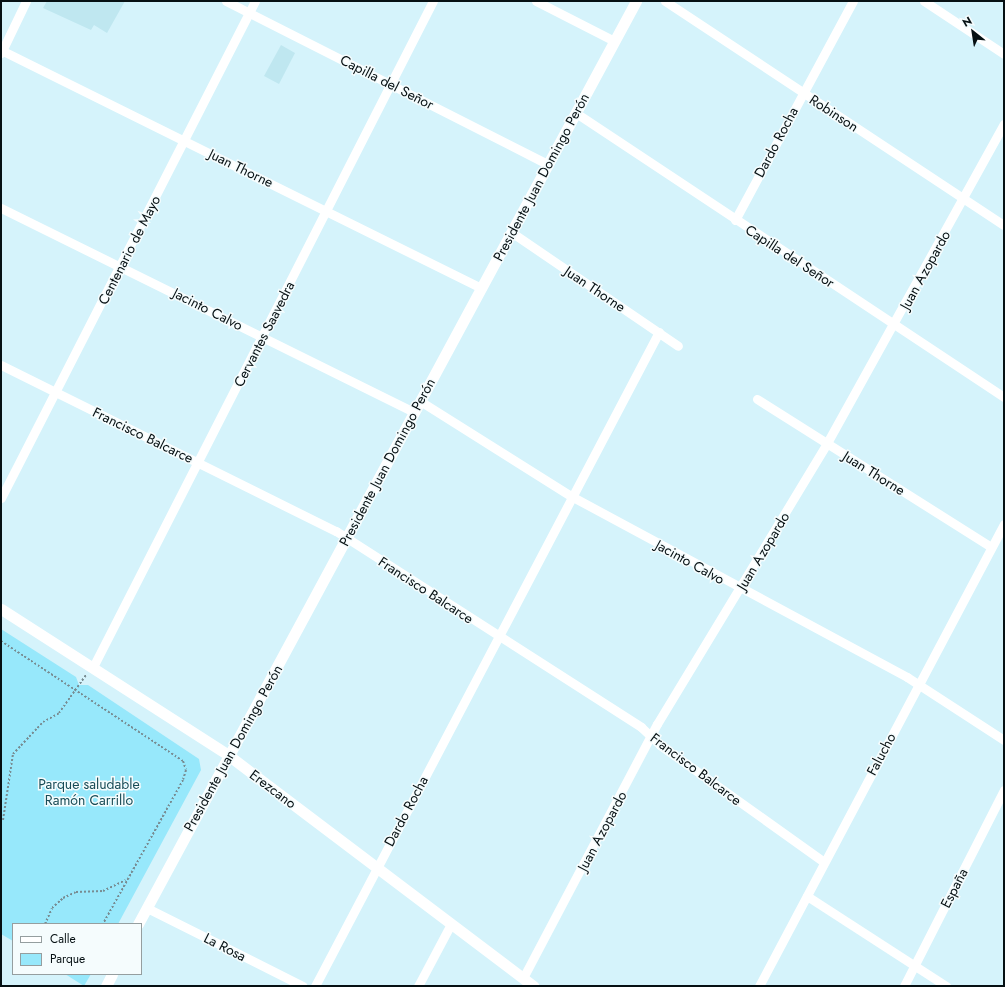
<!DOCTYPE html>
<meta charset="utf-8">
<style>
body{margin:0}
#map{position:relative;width:1005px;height:987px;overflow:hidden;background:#d5f3fb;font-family:Jost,sans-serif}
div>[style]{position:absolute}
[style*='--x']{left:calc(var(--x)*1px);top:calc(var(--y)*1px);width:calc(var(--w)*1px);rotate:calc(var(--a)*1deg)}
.built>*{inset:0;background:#bfe7f0}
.green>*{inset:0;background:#97e8fb}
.path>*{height:2px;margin-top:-1px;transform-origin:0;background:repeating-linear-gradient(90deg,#778c92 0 2px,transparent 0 4px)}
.minor>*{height:9px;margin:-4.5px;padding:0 4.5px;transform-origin:4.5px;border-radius:4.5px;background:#fff}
.tertiary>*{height:11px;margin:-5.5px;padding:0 5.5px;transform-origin:5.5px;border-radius:5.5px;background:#fff}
span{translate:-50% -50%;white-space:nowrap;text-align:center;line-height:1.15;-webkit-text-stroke:3px #f5fcfd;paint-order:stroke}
.street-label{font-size:14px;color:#061013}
.park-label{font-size:14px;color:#184c57}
.frame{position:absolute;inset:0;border:2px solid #061013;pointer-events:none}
.legend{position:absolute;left:12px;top:923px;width:130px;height:52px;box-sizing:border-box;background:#f5fcfd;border:1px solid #959e9f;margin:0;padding:5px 7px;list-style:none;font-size:12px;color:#061013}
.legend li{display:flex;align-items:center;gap:8px;height:20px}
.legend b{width:20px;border:1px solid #959e9f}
.north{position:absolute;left:953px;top:12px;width:40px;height:40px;-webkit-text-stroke:3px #f5fcfd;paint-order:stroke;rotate:330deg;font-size:11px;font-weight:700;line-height:16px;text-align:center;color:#061013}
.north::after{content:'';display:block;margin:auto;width:14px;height:18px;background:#061013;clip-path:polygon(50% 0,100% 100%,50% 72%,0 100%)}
</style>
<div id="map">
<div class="built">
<div style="clip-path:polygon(47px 1px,125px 1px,107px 33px,94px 25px,91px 30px,43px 8px)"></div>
<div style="clip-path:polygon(281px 45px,295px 53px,279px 84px,264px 76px)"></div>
</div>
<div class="green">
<div style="clip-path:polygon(1px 629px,76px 677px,79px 685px,88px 685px,199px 759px,201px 770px,118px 924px,13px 924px,13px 941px,1px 934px)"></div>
<div style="clip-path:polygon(65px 974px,91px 974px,84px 986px)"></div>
</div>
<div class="path">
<div style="--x:1;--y:641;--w:218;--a:33.4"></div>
<div style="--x:183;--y:761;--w:9;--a:72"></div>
<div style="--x:186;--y:770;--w:10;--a:107"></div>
<div style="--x:183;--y:780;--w:165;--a:119.1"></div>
<div style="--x:3;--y:820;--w:67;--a:-81.4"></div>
<div style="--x:13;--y:754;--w:44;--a:-46.8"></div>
<div style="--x:43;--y:722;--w:18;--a:-29"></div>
<div style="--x:59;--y:713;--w:47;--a:-54.6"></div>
<div style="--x:45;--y:924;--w:17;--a:-66"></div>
<div style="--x:52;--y:908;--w:15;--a:-42"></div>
<div style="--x:63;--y:898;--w:14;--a:-25"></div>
<div style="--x:76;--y:892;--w:27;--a:-2"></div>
<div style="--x:103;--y:891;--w:25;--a:-26"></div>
</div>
<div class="minor">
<div style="--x:226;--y:1;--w:360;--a:26.9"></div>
<div style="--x:536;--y:1;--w:88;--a:27.1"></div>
<div style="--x:665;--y:1;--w:406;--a:33.5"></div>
<div style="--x:924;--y:1;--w:96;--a:33.5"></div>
<div style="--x:1;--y:50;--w:536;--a:26.37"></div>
<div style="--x:1;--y:53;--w:58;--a:-64.3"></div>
<div style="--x:576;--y:113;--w:514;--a:33.57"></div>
<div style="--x:1;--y:208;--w:461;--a:26.3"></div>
<div style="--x:735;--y:220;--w:249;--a:-61.7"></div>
<div style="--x:511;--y:232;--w:202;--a:34.3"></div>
<div style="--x:1;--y:365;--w:374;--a:26.4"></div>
<div style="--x:336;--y:531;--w:363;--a:32.7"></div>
<div style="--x:641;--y:727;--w:26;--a:43"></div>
<div style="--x:660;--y:745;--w:201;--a:35.5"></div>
<div style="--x:757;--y:399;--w:277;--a:32.3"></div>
<div style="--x:420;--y:401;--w:178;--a:32.2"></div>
<div style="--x:571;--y:496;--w:382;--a:28.3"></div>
<div style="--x:907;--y:677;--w:116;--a:33"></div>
<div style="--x:1;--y:498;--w:558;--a:-62.93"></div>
<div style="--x:93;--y:667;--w:748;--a:-62.96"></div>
<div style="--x:807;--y:896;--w:166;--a:32.9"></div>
<div style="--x:147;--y:908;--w:174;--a:26.6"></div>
<div style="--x:523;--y:978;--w:287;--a:-62.2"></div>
<div style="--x:657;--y:724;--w:328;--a:-58.8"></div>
<div style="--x:827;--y:443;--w:365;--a:-61"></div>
<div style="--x:315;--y:986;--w:739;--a:-62.26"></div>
<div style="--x:418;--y:986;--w:70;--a:-62"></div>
<div style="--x:759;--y:986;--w:523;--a:-62.06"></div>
<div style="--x:904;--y:986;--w:220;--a:-63"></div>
</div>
<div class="tertiary">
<div style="--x:1;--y:609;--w:270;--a:32.7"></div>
<div style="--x:228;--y:755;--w:383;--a:37.1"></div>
<div style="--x:138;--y:924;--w:1049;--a:-61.65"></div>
<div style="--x:106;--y:986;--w:13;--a:-63"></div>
</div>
<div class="street-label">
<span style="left:387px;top:82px;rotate:27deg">Capilla del Señor</span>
<span style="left:834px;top:113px;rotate:33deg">Robinson</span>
<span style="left:776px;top:142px;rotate:-62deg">Dardo Rocha</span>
<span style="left:241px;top:168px;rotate:26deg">Juan Thorne</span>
<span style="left:541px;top:177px;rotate:-62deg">Presidente Juan Domingo Perón</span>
<span style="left:129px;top:250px;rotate:-63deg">Centenario de Mayo</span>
<span style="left:790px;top:256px;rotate:33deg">Capilla del Señor</span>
<span style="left:925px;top:270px;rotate:-61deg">Juan Azopardo</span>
<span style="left:595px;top:289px;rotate:34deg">Juan Thorne</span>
<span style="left:208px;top:309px;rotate:27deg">Jacinto Calvo</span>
<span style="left:264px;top:334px;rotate:-63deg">Cervantes Saavedra</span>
<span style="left:143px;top:435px;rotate:26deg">Francisco Balcarce</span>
<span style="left:387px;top:462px;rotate:-62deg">Presidente Juan Domingo Perón</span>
<span style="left:874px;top:473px;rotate:32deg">Juan Thorne</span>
<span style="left:763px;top:551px;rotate:-59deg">Juan Azopardo</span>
<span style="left:690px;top:562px;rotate:29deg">Jacinto Calvo</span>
<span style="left:426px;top:590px;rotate:33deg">Francisco Balcarce</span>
<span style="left:233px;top:748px;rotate:-61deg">Presidente Juan Domingo Perón</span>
<span style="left:881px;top:754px;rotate:-62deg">Falucho</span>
<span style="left:696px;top:769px;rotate:37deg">Francisco Balcarce</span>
<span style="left:273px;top:789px;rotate:37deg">Erezcano</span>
<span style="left:406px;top:811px;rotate:-62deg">Dardo Rocha</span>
<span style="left:602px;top:831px;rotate:-62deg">Juan Azopardo</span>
<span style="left:954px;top:888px;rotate:-63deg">España</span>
<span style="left:225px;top:947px;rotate:27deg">La Rosa</span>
</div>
<div class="park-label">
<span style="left:89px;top:792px">Parque saludable<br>Ramón Carrillo</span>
</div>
<div class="frame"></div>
<ul class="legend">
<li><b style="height:5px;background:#fff"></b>Calle</li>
<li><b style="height:11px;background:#97e8fb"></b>Parque</li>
</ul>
<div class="north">N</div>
</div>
